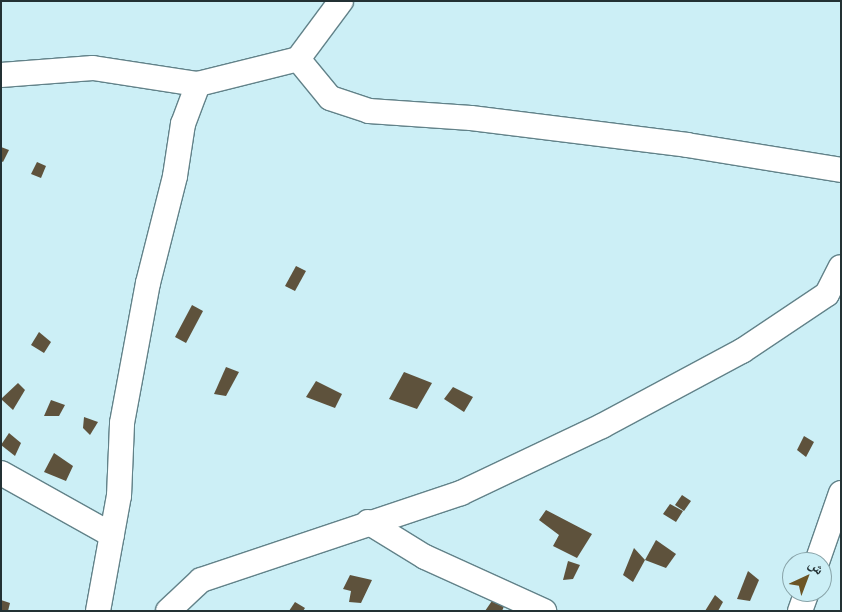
<!DOCTYPE html>
<meta charset="utf-8">
<style>
body{margin:0}
#map{position:relative;width:842px;height:612px;overflow:hidden;background:#cceff6;font-family:Montserrat,"Noto Naskh Arabic",sans-serif}
div>[style]{position:absolute}
[style*='--x']{left:calc(var(--x)*1px);top:calc(var(--y)*1px);width:calc(var(--w)*1px);rotate:calc(var(--a)*1deg)}
.building>*{inset:0;background:#5e523c}
.roads{filter:drop-shadow(1px 0 #628289) drop-shadow(-1px 0 #628289) drop-shadow(0 1px #628289) drop-shadow(0 -1px #628289)}
.street>*{height:24px;margin:-12px;padding:0 12px;transform-origin:12px;border-radius:12px;background:#fff}
span{translate:-50% -50%;white-space:nowrap;text-align:center;line-height:1.15;-webkit-text-stroke:5px #cceff6;paint-order:stroke}
.frame{position:absolute;inset:0;border:2px solid #233134;pointer-events:none}
.north{position:absolute;left:782px;top:552px;width:50px;height:50px;box-sizing:border-box;background:#cceff6;border:1px solid #88a3a8;border-radius:50%;rotate:43deg;font-size:14px;font-weight:700;line-height:20px;text-align:center;color:#233134}
.north::after{content:'';display:block;margin:auto;width:18px;height:22px;background:#6c5525;clip-path:polygon(50% 0,100% 100%,50% 72%,0 100%)}
</style>
<div id="map">
<div class="building">
<div style="clip-path:polygon(1px 147px,9px 150px,3px 162px,1px 161px)"></div>
<div style="clip-path:polygon(37px 162px,46px 166px,41px 178px,31px 174px)"></div>
<div style="clip-path:polygon(296px 266px,306px 271px,295px 291px,285px 286px)"></div>
<div style="clip-path:polygon(192px 305px,203px 311px,186px 343px,175px 337px)"></div>
<div style="clip-path:polygon(39px 332px,51px 342px,44px 353px,31px 345px)"></div>
<div style="clip-path:polygon(226px 367px,239px 372px,226px 396px,214px 394px)"></div>
<div style="clip-path:polygon(404px 372px,432px 383px,417px 409px,389px 399px)"></div>
<div style="clip-path:polygon(316px 381px,342px 394px,335px 408px,306px 397px)"></div>
<div style="clip-path:polygon(18px 383px,25px 390px,13px 410px,1px 399px)"></div>
<div style="clip-path:polygon(453px 387px,473px 397px,464px 412px,444px 399px)"></div>
<div style="clip-path:polygon(51px 400px,65px 405px,59px 416px,44px 416px)"></div>
<div style="clip-path:polygon(84px 417px,98px 422px,90px 435px,83px 428px)"></div>
<div style="clip-path:polygon(9px 433px,21px 443px,15px 456px,1px 445px)"></div>
<div style="clip-path:polygon(804px 436px,814px 442px,806px 457px,797px 450px)"></div>
<div style="clip-path:polygon(54px 453px,73px 466px,66px 481px,44px 472px)"></div>
<div style="clip-path:polygon(682px 495px,691px 501px,684px 511px,675px 505px)"></div>
<div style="clip-path:polygon(670px 504px,683px 511px,676px 522px,663px 514px)"></div>
<div style="clip-path:polygon(546px 510px,592px 534px,577px 558px,553px 546px,559px 535px,539px 520px)"></div>
<div style="clip-path:polygon(656px 540px,676px 554px,666px 568px,645px 560px)"></div>
<div style="clip-path:polygon(634px 548px,645px 560px,633px 582px,623px 575px)"></div>
<div style="clip-path:polygon(568px 561px,580px 565px,573px 579px,563px 580px)"></div>
<div style="clip-path:polygon(748px 571px,759px 580px,750px 601px,737px 599px)"></div>
<div style="clip-path:polygon(350px 575px,372px 580px,361px 603px,349px 602px,351px 591px,343px 589px)"></div>
<div style="clip-path:polygon(498px 592px,508px 597px,502px 611px,485px 611px)"></div>
<div style="clip-path:polygon(715px 595px,723px 602px,718px 611px,705px 611px)"></div>
<div style="clip-path:polygon(1px 600px,10px 603px,8px 611px,1px 611px)"></div>
<div style="clip-path:polygon(295px 602px,305px 608px,303px 611px,289px 611px)"></div>
</div>
<div class="roads">
<div class="street">
<div style="--x:298;--y:59;--w:50;--a:50.6"></div>
<div style="--x:330;--y:98;--w:41;--a:18.4"></div>
<div style="--x:369;--y:111;--w:102;--a:3.9"></div>
<div style="--x:471;--y:118;--w:218;--a:7.1"></div>
<div style="--x:687;--y:145;--w:156;--a:9.2"></div>
<div style="--x:1;--y:75;--w:92;--a:-4.4"></div>
<div style="--x:93;--y:68;--w:106;--a:8.7"></div>
<div style="--x:198;--y:84;--w:103;--a:-14"></div>
<div style="--x:298;--y:59;--w:72;--a:-53.4"></div>
<div style="--x:1;--y:473;--w:127;--a:29.2"></div>
<div style="--x:368;--y:522;--w:67;--a:31.6"></div>
<div style="--x:425;--y:557;--w:131;--a:24.4"></div>
<div style="--x:817;--y:562;--w:73;--a:-70.8"></div>
<div style="--x:98;--y:611;--w:117;--a:-79.7"></div>
<div style="--x:119;--y:496;--w:73;--a:-87.6"></div>
<div style="--x:122;--y:423;--w:142;--a:-79.5"></div>
<div style="--x:148;--y:283;--w:110;--a:-75.8"></div>
<div style="--x:175;--y:176;--w:53;--a:-81.3"></div>
<div style="--x:183;--y:124;--w:43;--a:-69.4"></div>
<div style="--x:168;--y:611;--w:45;--a:-43.2"></div>
<div style="--x:201;--y:580;--w:274;--a:-18.5"></div>
<div style="--x:461;--y:493;--w:156;--a:-25.4"></div>
<div style="--x:602;--y:426;--w:159;--a:-28.2"></div>
<div style="--x:742;--y:351;--w:102;--a:-33.8"></div>
<div style="--x:827;--y:294;--w:30;--a:-63"></div>
<div style="--x:800;--y:611;--w:20;--a:-70"></div>
</div>
</div>
<div class="frame"></div>
<div class="north">ش</div>
</div>
